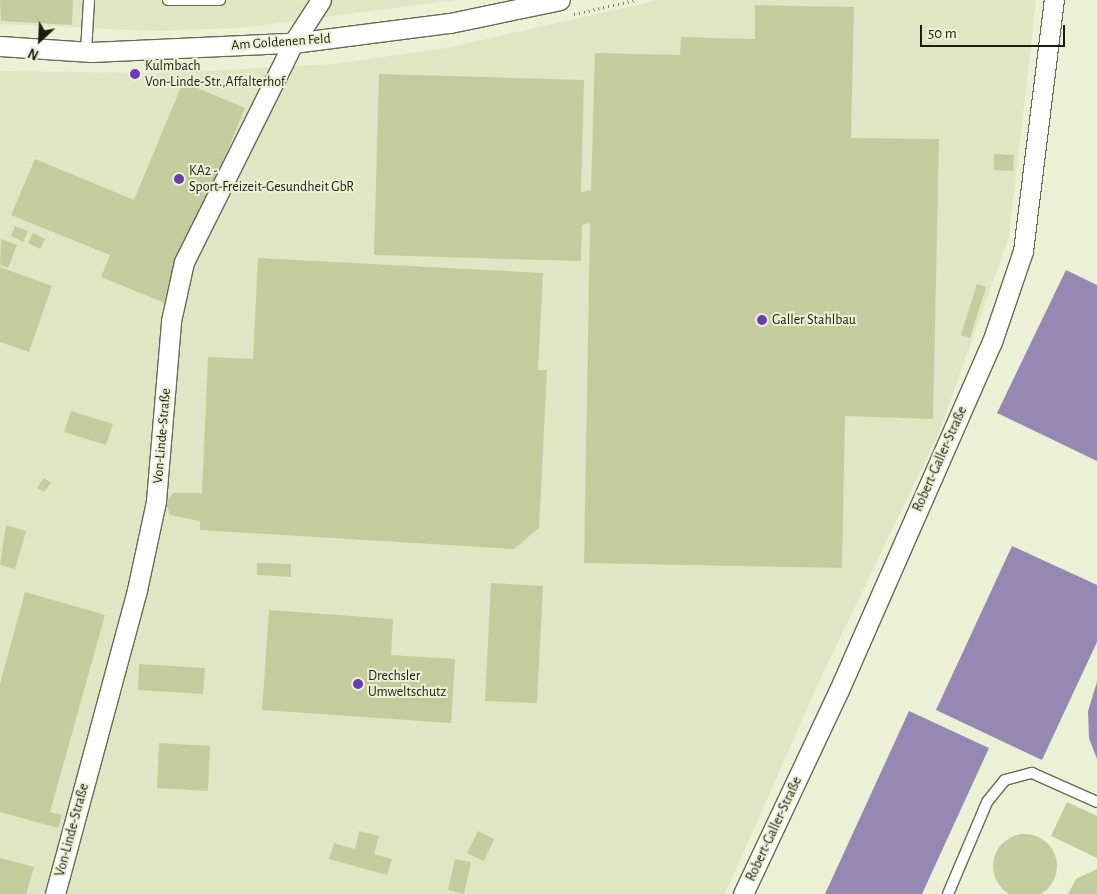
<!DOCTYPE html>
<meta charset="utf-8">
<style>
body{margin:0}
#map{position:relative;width:1097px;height:894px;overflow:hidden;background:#ecf1d6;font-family:"Alegreya Sans",sans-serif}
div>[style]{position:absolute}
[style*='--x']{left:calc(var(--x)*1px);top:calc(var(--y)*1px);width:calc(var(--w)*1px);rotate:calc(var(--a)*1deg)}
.built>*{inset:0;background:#e0e6c4}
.water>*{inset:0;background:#9588b3}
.building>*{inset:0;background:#c4cc9d}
.round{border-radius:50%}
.path>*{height:3px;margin-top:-1.5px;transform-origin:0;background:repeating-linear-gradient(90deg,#7c7f6d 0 1px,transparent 0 5px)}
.roads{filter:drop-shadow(1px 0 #666a53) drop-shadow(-1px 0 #666a53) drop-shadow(0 1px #666a53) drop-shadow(0 -1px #666a53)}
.lane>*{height:10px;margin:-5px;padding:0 5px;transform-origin:5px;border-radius:5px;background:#fff}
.street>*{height:19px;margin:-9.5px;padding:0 9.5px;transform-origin:9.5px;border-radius:9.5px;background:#fff}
.dots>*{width:14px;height:14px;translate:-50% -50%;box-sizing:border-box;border:2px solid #ecf1d6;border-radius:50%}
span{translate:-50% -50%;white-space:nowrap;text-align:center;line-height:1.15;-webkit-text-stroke:4px #ecf1d6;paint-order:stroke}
.street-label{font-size:14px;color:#1b1d13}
.poi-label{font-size:14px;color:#1b1d13}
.left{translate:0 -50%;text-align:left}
.north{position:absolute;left:15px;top:15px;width:50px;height:50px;-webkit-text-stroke:4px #ecf1d6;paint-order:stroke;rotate:205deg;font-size:14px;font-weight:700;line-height:20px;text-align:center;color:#1b1d13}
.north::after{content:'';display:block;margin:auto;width:18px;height:22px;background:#1b1d13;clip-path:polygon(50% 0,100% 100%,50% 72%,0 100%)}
.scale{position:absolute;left:920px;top:25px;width:145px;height:22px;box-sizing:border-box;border:2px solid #1b1d13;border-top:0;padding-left:6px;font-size:15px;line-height:18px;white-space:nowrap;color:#1b1d13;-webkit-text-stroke:4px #ecf1d6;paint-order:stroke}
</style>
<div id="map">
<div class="built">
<div style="clip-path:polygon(0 0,457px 0,240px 28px,153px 31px,0 24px)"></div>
<div style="clip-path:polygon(659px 0,1036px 0,1009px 237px,938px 435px,822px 675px,725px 894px,0 894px,0 71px,163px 73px,335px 64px,451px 47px)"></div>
</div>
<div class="water">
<div style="clip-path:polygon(1066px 270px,1097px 285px,1097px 461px,997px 413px)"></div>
<div style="clip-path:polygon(1012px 546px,1097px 585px,1097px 642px,1042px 760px,936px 710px)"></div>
<div style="clip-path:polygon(1097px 682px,1097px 759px,1089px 738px,1088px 711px)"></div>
<div style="clip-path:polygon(909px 711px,989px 748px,922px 894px,825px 894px)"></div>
</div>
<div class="building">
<div style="clip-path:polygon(0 0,73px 0,72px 25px,1px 21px)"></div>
<div style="clip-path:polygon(755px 5px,854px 7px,851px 138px,939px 139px,933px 419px,845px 416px,842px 568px,584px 563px,590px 223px,582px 225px,581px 261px,374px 255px,379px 74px,584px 80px,581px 192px,591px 190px,595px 53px,680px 55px,681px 37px,755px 39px)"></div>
<div style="clip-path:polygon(183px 82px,245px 108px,165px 303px,101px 277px,110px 255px,11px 215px,35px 159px,134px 200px)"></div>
<div style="clip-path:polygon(994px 154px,1014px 155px,1013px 171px,994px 170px)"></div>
<div style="clip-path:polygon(15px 226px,28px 231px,23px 242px,11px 236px)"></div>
<div style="clip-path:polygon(33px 233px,45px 239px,40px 249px,28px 243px)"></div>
<div style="clip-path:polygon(1px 239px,17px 245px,8px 268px,0 265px)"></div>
<div style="clip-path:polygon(258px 258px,543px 273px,538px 370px,547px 370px,539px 528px,514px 549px,200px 530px,200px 521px,170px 515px,166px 503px,173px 493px,202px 493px,208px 357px,253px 359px)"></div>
<div style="clip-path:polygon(0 267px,52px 286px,29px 352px,0 342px)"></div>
<div style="clip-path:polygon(977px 284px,986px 287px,970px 338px,961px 335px)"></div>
<div style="clip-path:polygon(71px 411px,113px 424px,106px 445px,64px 432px)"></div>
<div style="clip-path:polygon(44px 478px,51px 483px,44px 492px,37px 488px)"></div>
<div style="clip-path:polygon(6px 525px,26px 531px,15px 569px,0 565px)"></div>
<div style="clip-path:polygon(257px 563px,291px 564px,291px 577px,257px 575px)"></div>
<div style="clip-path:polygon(491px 583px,543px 586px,537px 703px,485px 701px)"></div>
<div style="clip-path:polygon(25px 592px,105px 615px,50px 812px,62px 815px,58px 828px,0 812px,0 684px)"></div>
<div style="clip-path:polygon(269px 610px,393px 619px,391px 655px,455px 659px,451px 723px,262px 710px)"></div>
<div style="clip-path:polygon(139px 664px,205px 668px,203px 694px,138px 690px)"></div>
<div style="clip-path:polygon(159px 743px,210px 746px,208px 791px,157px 788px)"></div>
<div style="clip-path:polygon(1067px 802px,1097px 816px,1097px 858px,1051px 836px)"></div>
<div style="clip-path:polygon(359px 831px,379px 836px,374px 854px,392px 859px,387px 875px,329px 859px,334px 843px,355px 849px)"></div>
<div style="clip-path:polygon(478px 831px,494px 839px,484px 861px,467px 853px)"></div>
<div class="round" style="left:993px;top:834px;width:64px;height:64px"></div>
<div style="clip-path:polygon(0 858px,34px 867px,26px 894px,0 894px)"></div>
<div style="clip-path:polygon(455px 859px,471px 862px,464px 894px,448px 890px)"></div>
<div style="clip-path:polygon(1097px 869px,1097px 894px,1068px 894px,1076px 879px)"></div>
</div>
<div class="path">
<div style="--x:574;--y:14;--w:63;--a:-12.9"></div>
</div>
<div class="roads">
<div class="lane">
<div style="--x:168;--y:0;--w:52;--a:0"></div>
<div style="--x:86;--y:51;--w:51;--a:-86.6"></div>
<div style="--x:948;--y:894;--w:100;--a:-67"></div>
<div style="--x:987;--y:802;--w:28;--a:-51"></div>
<div style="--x:1005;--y:780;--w:28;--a:-15"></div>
<div style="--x:1032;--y:773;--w:71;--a:24"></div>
</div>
<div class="street">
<div style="--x:0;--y:46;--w:91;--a:3.8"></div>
<div style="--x:91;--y:52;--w:202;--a:-2.6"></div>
<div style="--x:293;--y:43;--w:158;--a:-7.3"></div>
<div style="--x:450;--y:23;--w:112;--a:-11.8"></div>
<div style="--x:55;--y:894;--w:315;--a:-74.9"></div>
<div style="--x:137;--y:590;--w:91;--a:-77.9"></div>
<div style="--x:156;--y:501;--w:181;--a:-85.2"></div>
<div style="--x:171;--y:321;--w:60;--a:-77.6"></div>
<div style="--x:184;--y:262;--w:245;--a:-63.5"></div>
<div style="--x:293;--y:43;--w:51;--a:-56.9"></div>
<div style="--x:743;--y:894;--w:225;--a:-64.8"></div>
<div style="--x:839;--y:690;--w:380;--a:-66.3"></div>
<div style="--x:992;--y:342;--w:96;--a:-71.2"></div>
<div style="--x:1023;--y:251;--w:253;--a:-83"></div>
</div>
</div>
<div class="dots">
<div style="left:135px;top:74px;background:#6d3bb2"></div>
<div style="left:179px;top:179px;background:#6d3bb2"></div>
<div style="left:762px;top:320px;background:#6d3bb2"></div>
<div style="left:358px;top:684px;background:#6d3bb2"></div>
</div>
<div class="street-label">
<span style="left:281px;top:42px;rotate:-4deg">Am Goldenen Feld</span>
<span style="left:162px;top:436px;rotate:-85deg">Von-Linde-Straße</span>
<span style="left:940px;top:459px;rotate:-66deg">Robert-Galler-Straße</span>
<span style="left:774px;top:829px;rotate:-65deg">Robert-Galler-Straße</span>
<span style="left:72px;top:830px;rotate:-75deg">Von-Linde-Straße</span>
</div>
<div class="poi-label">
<span class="left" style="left:145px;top:74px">Kulmbach<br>Von-Linde-Str.,Affalterhof</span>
<span class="left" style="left:189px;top:179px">KA2 -<br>Sport-Freizeit-Gesundheit GbR</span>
<span class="left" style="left:772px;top:320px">Galler Stahlbau</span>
<span class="left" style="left:368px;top:684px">Drechsler<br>Umweltschutz</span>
</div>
<div class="north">N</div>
<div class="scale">50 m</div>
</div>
